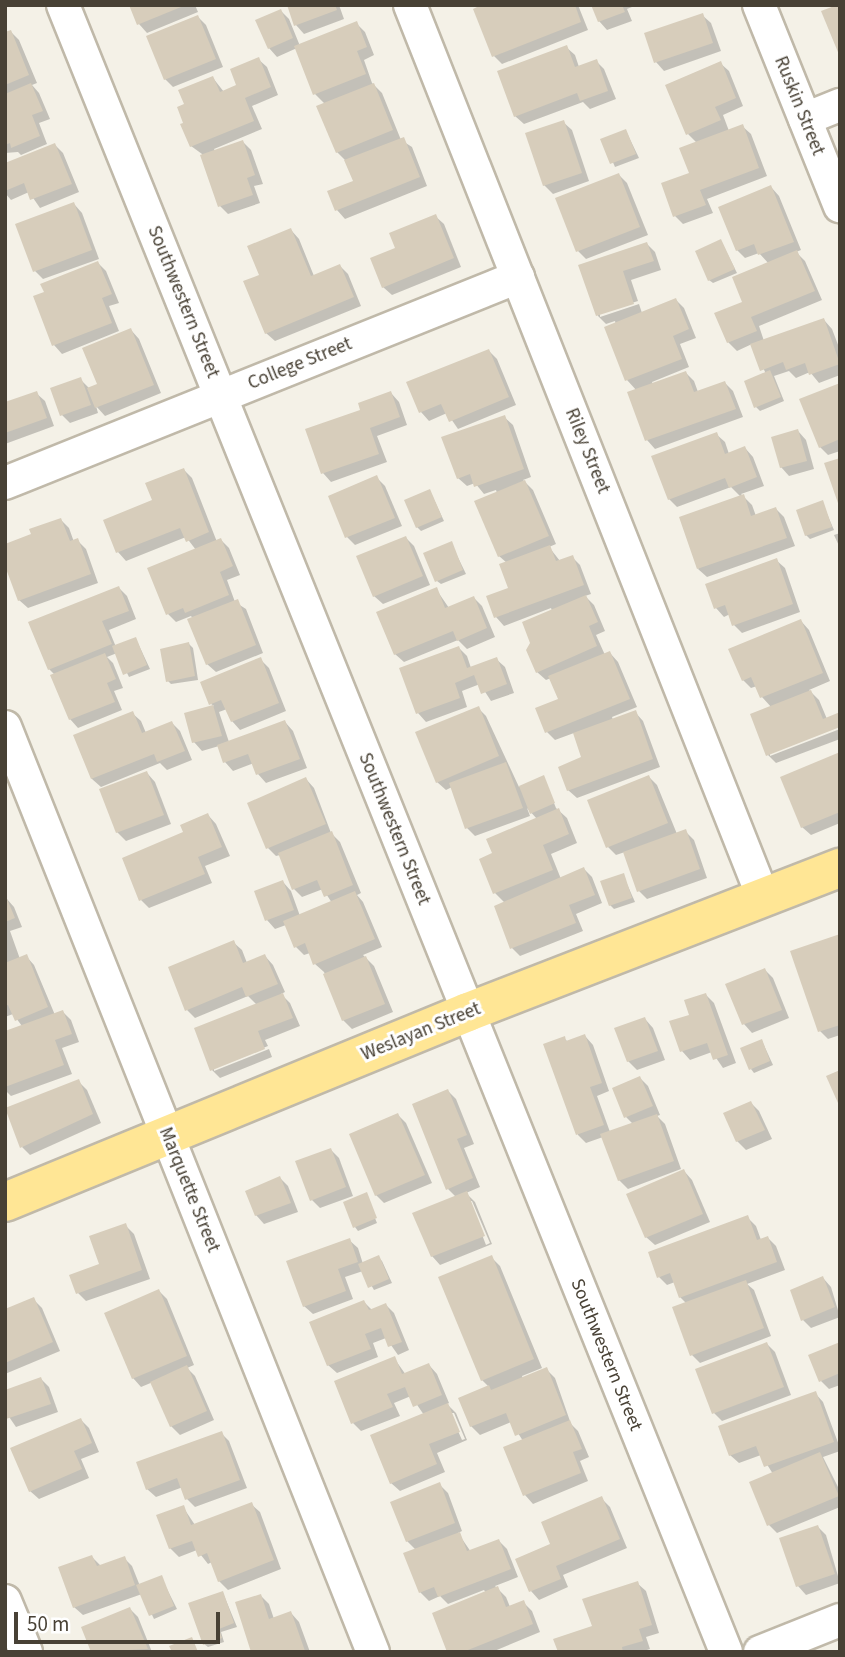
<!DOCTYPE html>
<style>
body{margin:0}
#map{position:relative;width:845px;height:1657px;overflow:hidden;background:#f4f1e7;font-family:"Source Sans 3",sans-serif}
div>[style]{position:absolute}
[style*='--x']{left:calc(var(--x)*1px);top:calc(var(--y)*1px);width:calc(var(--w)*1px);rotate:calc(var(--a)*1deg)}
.shadow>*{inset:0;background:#0003}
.building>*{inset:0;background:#d7cdbb}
.roads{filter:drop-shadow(2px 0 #c0b9a9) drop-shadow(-2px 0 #c0b9a9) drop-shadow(0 2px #c0b9a9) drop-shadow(0 -2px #c0b9a9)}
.minor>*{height:32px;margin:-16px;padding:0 16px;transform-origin:16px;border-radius:16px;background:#fff}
.major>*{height:38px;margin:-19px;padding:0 19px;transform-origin:19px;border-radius:19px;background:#ffe695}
span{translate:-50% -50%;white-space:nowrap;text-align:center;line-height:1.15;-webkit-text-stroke:6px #fff;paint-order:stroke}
.street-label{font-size:19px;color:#484135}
.frame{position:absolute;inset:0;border:7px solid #484135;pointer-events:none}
.scale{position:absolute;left:14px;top:1612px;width:206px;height:32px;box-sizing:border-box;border:4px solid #484135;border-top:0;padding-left:9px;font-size:21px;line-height:24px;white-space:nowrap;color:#484135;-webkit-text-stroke:5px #fff;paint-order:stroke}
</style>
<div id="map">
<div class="shadow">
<div style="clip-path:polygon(131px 5px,195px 5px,198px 12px,147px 33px,139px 24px)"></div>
<div style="clip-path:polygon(288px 5px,339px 5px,344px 19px,304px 34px,296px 25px)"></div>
<div style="clip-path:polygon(552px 5px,578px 5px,588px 30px,502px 64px,494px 56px)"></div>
<div style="clip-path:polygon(593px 5px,637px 5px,627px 9px,632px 21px,607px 30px,599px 21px)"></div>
<div style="clip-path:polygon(281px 11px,289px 19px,300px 46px,356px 23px,365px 32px,374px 55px,364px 60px,372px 83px,382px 93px,401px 140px,412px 147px,427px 186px,345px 219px,337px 210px,355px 182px,346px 161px,337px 152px,325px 104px,315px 94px,297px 48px,277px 57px,269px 48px)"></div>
<div style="clip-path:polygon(702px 15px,711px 23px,721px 51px,664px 71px,656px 62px)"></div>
<div style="clip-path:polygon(198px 17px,206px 25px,223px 67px,173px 87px,165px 79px)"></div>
<div style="clip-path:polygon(11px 32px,19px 40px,37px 83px,32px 85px,39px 93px,50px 119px,39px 123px,47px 144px,21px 155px,18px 152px,5px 153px,5px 34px)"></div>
<div style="clip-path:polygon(566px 47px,575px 55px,579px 67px,596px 61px,604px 69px,616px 99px,590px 109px,583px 102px,524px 124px,515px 116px)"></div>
<div style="clip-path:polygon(258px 59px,267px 67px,278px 95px,252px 106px,262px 129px,214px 149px,215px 151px,243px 142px,251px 150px,263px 184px,254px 186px,260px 203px,228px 214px,220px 206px,202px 154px,191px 146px,186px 124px,186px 105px,213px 78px,224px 92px,239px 86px)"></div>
<div style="clip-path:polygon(720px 63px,729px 71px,743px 106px,723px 115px,729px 131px,742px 126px,751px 134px,767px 176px,707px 199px,713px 213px,683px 224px,675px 216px,691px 174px,697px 143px,688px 134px)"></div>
<div style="clip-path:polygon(563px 122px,572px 130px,589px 181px,553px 194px,544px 185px)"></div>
<div style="clip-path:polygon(626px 131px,639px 158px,615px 167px,603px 140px)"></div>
<div style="clip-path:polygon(55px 145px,63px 153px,79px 192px,40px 208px,29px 192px,11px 200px,5px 193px,5px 165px)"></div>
<div style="clip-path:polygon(619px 175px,627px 183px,648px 235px,586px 259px,578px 251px)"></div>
<div style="clip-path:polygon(771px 187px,779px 196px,801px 250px,796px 252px,805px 261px,822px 300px,759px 326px,764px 341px,824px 320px,832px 329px,840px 350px,840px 375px,819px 383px,810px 372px,796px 378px,789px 371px,774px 376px,784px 401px,760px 411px,756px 407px,766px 374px,752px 344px,737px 351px,728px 342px,745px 303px,769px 264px,759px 253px,745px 258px,737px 250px)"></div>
<div style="clip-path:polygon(74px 204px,82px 213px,99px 259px,43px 279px,35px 271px)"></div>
<div style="clip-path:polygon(435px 216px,444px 224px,461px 267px,392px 295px,383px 287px,397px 249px)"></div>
<div style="clip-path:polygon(291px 230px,299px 239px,314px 276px,340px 266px,348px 274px,361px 306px,275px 341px,266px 333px,261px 276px)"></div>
<div style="clip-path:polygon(721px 241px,737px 273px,713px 283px,709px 280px)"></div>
<div style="clip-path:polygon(647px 244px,655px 252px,661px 270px,631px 280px,638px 301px,600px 313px,600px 317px,639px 304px,642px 313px,676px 300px,684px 308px,696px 338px,680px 344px,689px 367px,652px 382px,653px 385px,686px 373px,694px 381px,698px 392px,725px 383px,733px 391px,743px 417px,655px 449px,647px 440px,637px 391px,627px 380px,615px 321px,606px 324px,598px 316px,580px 266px)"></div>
<div style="clip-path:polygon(98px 263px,106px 271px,119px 303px,109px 306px,119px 331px,62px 354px,54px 345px,46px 293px)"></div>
<div style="clip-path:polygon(131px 330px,139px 339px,161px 393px,105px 416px,96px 406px,98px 413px,70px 423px,62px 415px,80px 379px,89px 388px,99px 385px)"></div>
<div style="clip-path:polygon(489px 351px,497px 359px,516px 405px,458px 429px,447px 413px,429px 421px,421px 412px,408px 383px)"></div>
<div style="clip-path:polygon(840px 384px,840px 451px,828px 455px,820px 447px)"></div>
<div style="clip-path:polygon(36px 393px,45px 401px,54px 426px,5px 444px,5px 404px)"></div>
<div style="clip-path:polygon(391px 393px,399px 402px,407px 425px,377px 436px,387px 462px,331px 482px,323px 473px,307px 430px,362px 411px)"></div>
<div style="clip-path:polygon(504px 417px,513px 425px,531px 477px,523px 480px,533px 490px,556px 544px,549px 547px,560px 561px,572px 557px,580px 565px,591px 594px,585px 596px,594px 605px,605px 631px,596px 635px,605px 655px,610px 653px,618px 662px,637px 707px,612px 717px,613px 720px,635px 712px,643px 721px,660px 767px,577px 798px,568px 790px,584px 758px,574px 733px,555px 740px,547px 732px,560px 700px,551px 678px,546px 680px,537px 672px,552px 611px,551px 608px,504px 626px,496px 617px,510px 589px,507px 563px,499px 556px,497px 493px,496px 490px,484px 494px,475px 483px,467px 486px,458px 478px)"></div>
<div style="clip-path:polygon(798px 431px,806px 440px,814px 469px,789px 476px,781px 467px)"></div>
<div style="clip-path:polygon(716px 434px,725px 442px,729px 454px,745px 448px,753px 457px,764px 486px,741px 494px,752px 505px,756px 516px,776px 509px,784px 517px,795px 546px,707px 577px,698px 569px,741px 497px,731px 487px,677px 507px,669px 499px)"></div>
<div style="clip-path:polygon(184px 470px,192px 478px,217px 542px,221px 540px,229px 548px,240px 575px,227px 580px,235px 602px,246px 609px,263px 653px,216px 672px,207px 664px,193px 619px,191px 616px,176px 622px,168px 614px,196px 550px,186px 537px,126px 561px,118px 552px,154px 501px)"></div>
<div style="clip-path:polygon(377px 478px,385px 486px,402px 526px,355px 545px,347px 537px)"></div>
<div style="clip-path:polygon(430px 491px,444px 521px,421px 531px,417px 527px)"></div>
<div style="clip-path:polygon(822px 502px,834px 530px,810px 539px,806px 535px)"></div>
<div style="clip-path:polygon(61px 520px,69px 528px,74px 542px,77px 540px,86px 549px,98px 583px,28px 608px,19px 600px,34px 535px)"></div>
<div style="clip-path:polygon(840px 533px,840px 548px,834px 535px)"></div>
<div style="clip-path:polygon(406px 538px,414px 546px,430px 585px,383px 604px,374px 596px)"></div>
<div style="clip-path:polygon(451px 543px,466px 574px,441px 584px,437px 581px)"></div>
<div style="clip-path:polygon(776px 560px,785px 568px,800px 612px,742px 633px,734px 625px,730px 614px,724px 617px,716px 608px)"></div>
<div style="clip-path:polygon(119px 588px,127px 596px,136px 619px,109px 630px,116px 647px,136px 639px,150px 669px,129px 677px,117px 653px,107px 657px,113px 663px,123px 688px,114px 691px,122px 710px,78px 728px,70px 719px,55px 675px,49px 669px)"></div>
<div style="clip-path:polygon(436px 589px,449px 608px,474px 598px,482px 606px,495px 637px,467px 649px,458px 640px,404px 662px,395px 654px)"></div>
<div style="clip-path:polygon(801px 621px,809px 630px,830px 681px,809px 690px,819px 700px,827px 719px,770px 753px,770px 756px,840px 729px,840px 739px,776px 763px,768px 755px,772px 708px,762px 697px,757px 686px,751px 688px,743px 680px)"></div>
<div style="clip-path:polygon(189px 644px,193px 648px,198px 680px,171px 684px,168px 681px)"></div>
<div style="clip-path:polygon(459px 648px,467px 656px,471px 668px,496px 659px,505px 667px,514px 693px,491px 701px,480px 684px,462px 691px,467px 707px,426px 722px,418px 713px)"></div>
<div style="clip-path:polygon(260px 659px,269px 668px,286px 711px,240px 730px,232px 721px,227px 709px,219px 712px,229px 742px,285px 722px,293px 731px,307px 768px,266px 783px,258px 774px,254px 763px,233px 771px,225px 762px,219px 746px,202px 751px,194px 742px,186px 714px,214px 706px,211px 704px)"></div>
<div style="clip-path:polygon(478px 708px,486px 716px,519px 787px,544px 778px,556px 808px,567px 818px,577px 843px,551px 854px,561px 879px,584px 869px,592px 877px,602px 903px,576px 914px,583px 931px,520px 956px,512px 948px,505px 903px,495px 893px,495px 854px,537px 819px,527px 808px,530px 816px,475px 836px,467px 828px,452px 787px,446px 790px,437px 782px)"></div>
<div style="clip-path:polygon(132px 713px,141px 721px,146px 733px,172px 723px,180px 731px,192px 760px,167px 770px,160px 763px,101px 787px,92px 779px,75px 736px)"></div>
<div style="clip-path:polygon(840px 754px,840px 823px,811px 835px,802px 827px)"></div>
<div style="clip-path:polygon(147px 773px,155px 782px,171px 824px,126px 841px,117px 832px)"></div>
<div style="clip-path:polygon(649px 777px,657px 785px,677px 834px,685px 831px,694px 840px,707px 878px,647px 899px,639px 891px,625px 852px,616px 855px,608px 847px)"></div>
<div style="clip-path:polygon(306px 779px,314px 788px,331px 833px,340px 842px,361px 893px,357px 895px,363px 902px,382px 947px,363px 955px,374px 966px,393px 1012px,352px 1029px,343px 1020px,324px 972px,315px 964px,310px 953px,304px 955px,296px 947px,286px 925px,275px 929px,267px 920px,256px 892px,283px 882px,291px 891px,300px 916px,332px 903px,323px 889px,302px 897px,294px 889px,280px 855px,276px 856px,268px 848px)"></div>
<div style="clip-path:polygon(208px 815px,216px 824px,230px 856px,205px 866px,212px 883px,149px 908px,141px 900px,185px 833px)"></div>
<div style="clip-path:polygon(623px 875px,635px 902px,614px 909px,610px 905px)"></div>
<div style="clip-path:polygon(6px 898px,14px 907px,22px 927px,10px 931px,20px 959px,26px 956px,34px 965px,55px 1015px,63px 1012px,71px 1020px,79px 1042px,62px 1048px,72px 1074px,11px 1096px,5px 1090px,5px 1033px,22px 1026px,13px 1014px,5px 1017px)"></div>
<div style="clip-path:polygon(840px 936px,840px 1035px,828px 1039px,820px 1031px)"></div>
<div style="clip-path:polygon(233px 942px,242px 950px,247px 963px,265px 956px,273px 965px,285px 992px,281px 994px,290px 1003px,300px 1026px,265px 1040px,268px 1046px,214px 1068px,214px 1071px,269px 1049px,272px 1057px,220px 1078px,212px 1070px,257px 1005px,248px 996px,195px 1018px,187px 1010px)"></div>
<div style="clip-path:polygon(765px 970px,773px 978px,789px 1018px,752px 1033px,744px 1024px)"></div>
<div style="clip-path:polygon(706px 995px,714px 1003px,736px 1063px,723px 1068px,712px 1052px,690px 1060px,682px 1051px,672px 1022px,691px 1016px)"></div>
<div style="clip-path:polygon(645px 1019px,653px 1028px,665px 1060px,637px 1070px,628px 1061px)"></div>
<div style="clip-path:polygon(585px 1036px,593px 1045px,609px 1091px,597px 1096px,610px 1132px,633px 1124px,626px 1117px,640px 1078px,648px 1086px,660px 1115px,657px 1116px,665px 1124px,681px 1169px,628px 1189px,619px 1180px,603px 1137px,586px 1143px,578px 1135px,546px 1045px,564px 1038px,568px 1042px)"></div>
<div style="clip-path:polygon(762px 1041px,773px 1065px,754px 1073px,751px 1069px)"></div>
<div style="clip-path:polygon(78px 1081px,87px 1090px,101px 1123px,30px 1155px,22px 1147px)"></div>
<div style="clip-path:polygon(evenodd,448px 1091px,456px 1099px,474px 1144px,464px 1148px,480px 1187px,466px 1193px,475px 1202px,492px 1244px,440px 1265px,432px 1256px,456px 1197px,448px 1189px,448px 1091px,469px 1201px,472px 1201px,490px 1243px,486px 1245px,469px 1201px)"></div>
<div style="clip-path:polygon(751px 1103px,759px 1111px,772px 1139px,746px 1150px,737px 1141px)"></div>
<div style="clip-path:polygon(398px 1115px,406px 1123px,432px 1183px,384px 1203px,376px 1195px)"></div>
<div style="clip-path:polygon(331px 1150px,339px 1158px,353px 1196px,320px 1208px,312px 1200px)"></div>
<div style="clip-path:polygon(684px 1171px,692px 1180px,710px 1222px,655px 1245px,646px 1237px)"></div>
<div style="clip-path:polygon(280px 1178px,288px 1186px,298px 1212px,264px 1224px,256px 1215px)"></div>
<div style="clip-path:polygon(366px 1197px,377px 1223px,358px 1231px,355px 1227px)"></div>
<div style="clip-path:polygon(747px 1217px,756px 1226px,761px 1240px,768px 1238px,776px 1246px,785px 1270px,747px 1284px,754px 1290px,771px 1336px,700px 1363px,692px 1355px,687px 1304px,680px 1297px,675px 1282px,667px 1285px,659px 1277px)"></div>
<div style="clip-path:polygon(125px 1225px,134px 1234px,150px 1279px,86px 1301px,78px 1293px,101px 1265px)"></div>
<div style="clip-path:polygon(349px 1240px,358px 1248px,363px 1264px,379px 1258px,382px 1261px,392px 1283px,374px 1290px,363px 1271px,345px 1277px,353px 1299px,313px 1314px,304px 1306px)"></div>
<div style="clip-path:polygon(491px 1257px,500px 1266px,542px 1368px,522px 1376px,523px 1379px,547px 1370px,555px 1378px,571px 1424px,578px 1431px,589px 1457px,580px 1461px,588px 1481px,533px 1504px,525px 1495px,506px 1448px,523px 1441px,511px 1422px,480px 1435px,471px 1426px,489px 1387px,482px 1380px)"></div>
<div style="clip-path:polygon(823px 1278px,831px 1287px,840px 1317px,811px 1328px,803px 1320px)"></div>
<div style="clip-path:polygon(159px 1291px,167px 1299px,194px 1365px,187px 1368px,195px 1376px,214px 1420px,180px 1435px,171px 1426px,153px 1382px,141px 1387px,133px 1378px)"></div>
<div style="clip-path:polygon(33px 1299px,42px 1308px,60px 1351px,5px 1374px,5px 1311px)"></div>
<div style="clip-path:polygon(364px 1302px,372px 1310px,386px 1305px,394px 1313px,409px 1350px,398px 1355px,386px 1338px,373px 1343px,378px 1357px,337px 1373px,328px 1365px)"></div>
<div style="clip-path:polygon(767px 1344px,775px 1352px,791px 1395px,722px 1421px,714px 1413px)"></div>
<div style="clip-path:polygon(840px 1344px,840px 1385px,829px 1389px,821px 1381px)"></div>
<div style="clip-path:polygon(evenodd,394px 1358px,406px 1375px,429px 1365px,437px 1374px,449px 1403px,447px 1404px,456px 1413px,467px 1440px,437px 1453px,445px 1472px,400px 1491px,391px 1483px,424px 1415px,411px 1396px,394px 1403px,400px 1416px,361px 1431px,353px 1423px,394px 1358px,450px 1413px,454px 1413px,465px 1439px,462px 1440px,450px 1413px)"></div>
<div style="clip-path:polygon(41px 1379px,49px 1387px,58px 1412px,16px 1427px,5px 1411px,5px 1392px)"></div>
<div style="clip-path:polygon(815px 1393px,823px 1402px,840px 1448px,840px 1451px,823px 1457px,840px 1491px,840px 1507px,777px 1533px,769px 1525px,773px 1474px,761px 1455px,739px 1463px,730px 1455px)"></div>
<div style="clip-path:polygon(81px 1420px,89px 1428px,99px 1452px,81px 1459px,89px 1478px,39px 1499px,30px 1491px)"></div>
<div style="clip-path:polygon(221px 1433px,229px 1441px,247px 1488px,195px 1507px,187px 1499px,183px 1487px,156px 1497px,147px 1489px)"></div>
<div style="clip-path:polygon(439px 1484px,448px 1493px,462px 1531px,458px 1533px,471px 1552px,499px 1541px,507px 1549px,518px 1577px,495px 1586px,506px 1597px,510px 1607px,523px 1602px,532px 1611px,540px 1632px,492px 1652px,449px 1652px,486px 1593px,484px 1590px,448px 1604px,440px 1596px,429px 1601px,420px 1592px,416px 1550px,407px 1541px)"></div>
<div style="clip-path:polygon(601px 1498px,610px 1507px,627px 1548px,563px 1575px,568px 1587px,539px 1600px,531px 1591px,553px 1545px)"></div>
<div style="clip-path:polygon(251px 1504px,260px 1512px,281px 1569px,228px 1590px,219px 1581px,212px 1562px,208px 1564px,197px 1550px,179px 1557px,170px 1548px,183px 1507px,195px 1525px)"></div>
<div style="clip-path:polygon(818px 1527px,826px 1535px,840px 1583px,806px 1595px,798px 1586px)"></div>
<div style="clip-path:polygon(92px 1557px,101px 1566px,124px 1558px,132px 1566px,140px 1586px,161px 1577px,177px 1609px,154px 1619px,142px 1594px,83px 1615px,74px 1607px)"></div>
<div style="clip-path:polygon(637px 1583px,646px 1591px,659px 1633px,646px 1637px,650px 1649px,641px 1652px,560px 1652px,594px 1627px)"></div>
<div style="clip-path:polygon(223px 1593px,237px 1627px,221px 1632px,224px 1642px,208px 1647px,204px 1644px)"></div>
<div style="clip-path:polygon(261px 1596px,269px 1604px,274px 1619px,291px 1613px,299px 1622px,310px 1652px,253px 1652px)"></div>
<div style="clip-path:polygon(130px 1609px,138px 1617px,152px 1652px,93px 1652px)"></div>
</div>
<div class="building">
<div style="clip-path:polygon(129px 5px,186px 5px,137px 25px)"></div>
<div style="clip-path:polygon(287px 5px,335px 5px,337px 10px,294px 26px)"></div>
<div style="clip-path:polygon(481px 5px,575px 5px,581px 22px,492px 57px,473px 9px)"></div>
<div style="clip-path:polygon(591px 5px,622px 5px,625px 12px,598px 22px)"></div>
<div style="clip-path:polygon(837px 5px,840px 5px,840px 57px,821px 11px)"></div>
<div style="clip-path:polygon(281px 9px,293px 38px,268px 49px,255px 20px)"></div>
<div style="clip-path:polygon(703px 13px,713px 43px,654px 63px,644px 33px)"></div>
<div style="clip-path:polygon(198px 15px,216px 59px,164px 80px,146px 36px)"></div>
<div style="clip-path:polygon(357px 21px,367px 47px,357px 51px,366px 74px,313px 95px,294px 46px)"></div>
<div style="clip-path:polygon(11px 30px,29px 75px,5px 85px,5px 32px)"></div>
<div style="clip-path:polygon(567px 45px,575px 67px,597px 59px,608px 91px,580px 101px,577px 93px,514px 117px,497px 71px)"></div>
<div style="clip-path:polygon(259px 57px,271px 87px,245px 98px,254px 121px,190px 147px,180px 124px,183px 123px,177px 107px,184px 104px,178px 90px,213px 76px,220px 92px,236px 85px,230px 69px)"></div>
<div style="clip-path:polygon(721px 61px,736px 98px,715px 107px,721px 120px,686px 135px,665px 85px)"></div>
<div style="clip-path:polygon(31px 83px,43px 111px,32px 115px,40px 136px,11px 148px,10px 143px,5px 145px,5px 94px)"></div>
<div style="clip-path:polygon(374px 83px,393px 130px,336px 153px,316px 106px)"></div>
<div style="clip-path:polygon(564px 120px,582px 173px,543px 186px,525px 133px)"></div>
<div style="clip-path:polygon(743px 124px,759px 168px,700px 190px,706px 205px,673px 217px,661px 183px,689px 173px,679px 148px)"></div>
<div style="clip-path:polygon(626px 129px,636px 154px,610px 164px,600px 139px)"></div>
<div style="clip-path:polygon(404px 137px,420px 177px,335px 211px,327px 191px,353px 181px,344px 160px)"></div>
<div style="clip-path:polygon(243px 140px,255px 175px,247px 178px,253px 195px,218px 207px,200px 155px)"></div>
<div style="clip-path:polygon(55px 143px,72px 184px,30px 200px,24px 183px,5px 191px,5px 163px)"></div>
<div style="clip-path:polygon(619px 173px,640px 227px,576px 252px,555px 198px)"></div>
<div style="clip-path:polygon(771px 185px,794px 242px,758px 255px,754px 244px,736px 251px,718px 207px)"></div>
<div style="clip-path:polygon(74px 202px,92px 250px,33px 272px,15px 224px)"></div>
<div style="clip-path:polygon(436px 214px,454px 258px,382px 288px,370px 258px,395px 248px,389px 233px)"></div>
<div style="clip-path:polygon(291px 228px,311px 276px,340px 264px,354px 297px,265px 334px,243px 281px,259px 275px,247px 246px)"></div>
<div style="clip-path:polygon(721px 239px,735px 269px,708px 281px,695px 251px)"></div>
<div style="clip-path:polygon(647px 242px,654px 261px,623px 271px,634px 304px,596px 316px,578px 265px)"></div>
<div style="clip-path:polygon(797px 250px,815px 291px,751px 317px,757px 331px,727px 343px,714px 313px,742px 302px,732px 277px)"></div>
<div style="clip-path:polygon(98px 261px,112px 294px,102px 298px,112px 323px,52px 346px,33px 296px,44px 292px,40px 284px)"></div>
<div style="clip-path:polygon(676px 298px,689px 329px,673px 336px,682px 359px,625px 381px,604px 327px)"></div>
<div style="clip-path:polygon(824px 318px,840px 364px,809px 375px,805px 363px,786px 370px,783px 362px,760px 371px,750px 344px)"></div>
<div style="clip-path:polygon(131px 328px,154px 385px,95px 408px,87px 388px,97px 384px,82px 348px)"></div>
<div style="clip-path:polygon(489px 349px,509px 397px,449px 422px,441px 404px,419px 413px,406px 382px)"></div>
<div style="clip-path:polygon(770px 370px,781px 397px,754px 408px,744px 381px)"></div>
<div style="clip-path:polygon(686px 371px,694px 392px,725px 381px,736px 409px,645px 441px,627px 392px)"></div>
<div style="clip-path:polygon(81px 377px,91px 405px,60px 416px,50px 388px)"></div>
<div style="clip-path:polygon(840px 383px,840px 439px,819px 448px,799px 399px)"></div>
<div style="clip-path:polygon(37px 391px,47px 418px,5px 433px,5px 402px)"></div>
<div style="clip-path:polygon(391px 391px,400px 417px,370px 428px,379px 454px,321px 474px,305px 429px,360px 410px,358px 403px)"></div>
<div style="clip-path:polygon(505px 415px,524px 469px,474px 487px,470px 474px,457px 479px,441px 437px)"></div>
<div style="clip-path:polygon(798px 429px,807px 461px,780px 468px,771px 437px)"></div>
<div style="clip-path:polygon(717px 432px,725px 454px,745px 446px,757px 477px,729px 488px,725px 478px,668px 500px,651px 456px)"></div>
<div style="clip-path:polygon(840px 458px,840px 506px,839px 506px,824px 463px)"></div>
<div style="clip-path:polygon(184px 468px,209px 532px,186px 542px,180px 528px,116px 553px,103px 520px,152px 500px,145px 483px)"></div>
<div style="clip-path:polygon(377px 475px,395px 518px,345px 538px,328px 496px)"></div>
<div style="clip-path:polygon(525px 480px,549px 536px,498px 557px,474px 501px)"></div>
<div style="clip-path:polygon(430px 489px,442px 517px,416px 528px,404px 500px)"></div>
<div style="clip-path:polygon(744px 494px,751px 516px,776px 507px,787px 538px,697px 569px,679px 517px)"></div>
<div style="clip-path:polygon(823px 500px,832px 527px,805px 536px,796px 510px)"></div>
<div style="clip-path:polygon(61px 518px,70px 541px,78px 538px,91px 574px,18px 601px,5px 566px,5px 544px,31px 534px,29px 529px)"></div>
<div style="clip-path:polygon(406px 536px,423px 576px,373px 597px,356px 556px)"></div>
<div style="clip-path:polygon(221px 538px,233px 566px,220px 572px,229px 595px,185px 613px,183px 608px,166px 615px,147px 568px)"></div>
<div style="clip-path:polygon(452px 541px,463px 570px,435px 582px,423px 553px)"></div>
<div style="clip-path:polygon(550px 545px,556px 561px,573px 555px,584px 585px,494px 618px,486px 596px,508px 588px,499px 564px)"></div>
<div style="clip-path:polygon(777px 558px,793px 604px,732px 626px,725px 605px,714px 609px,705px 584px)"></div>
<div style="clip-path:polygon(119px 586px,129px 611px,102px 621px,112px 644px,48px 670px,28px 622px)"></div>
<div style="clip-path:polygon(437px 587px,445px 608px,474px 596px,487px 628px,457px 641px,453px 631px,394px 655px,376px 612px)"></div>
<div style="clip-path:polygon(586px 595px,598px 622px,589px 626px,597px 646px,536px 673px,526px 650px,530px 643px,522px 622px)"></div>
<div style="clip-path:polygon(238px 599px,256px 645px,206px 665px,187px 619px)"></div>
<div style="clip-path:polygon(801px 619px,823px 673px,760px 698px,751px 677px,742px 681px,728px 649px)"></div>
<div style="clip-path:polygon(136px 637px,147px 665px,123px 675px,112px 646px)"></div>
<div style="clip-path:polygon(189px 642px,195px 676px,166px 682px,160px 649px)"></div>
<div style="clip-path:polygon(459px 646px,467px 668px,497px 657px,507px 684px,481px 694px,474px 675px,455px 683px,460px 698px,416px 714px,399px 668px)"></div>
<div style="clip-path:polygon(610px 651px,630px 699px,545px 733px,535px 708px,558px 699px,548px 676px)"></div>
<div style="clip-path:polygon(105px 653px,116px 679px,107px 683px,115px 702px,69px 720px,50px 675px)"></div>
<div style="clip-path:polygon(261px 657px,279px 703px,231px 722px,221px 700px,209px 705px,200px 682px)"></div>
<div style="clip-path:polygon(811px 690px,823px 719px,840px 712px,840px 727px,766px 756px,750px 714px)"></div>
<div style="clip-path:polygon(213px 705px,222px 736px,192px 743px,184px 713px)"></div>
<div style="clip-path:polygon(479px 706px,499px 756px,436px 783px,415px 732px)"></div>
<div style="clip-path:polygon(636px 710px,653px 759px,567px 791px,558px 767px,581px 757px,573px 733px)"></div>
<div style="clip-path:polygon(133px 711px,142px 733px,172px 721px,185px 751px,157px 762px,154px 754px,91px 779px,73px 735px)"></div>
<div style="clip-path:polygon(285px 720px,300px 759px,256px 775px,248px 754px,223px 763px,217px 745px)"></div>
<div style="clip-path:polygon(840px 752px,840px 812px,801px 828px,780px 777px)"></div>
<div style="clip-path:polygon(506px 762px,523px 808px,465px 829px,449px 783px)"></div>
<div style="clip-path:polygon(147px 771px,164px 815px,116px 833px,99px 789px)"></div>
<div style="clip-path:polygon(544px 775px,555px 803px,530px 814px,519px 786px)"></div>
<div style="clip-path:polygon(649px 775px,668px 823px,606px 848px,587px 800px)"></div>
<div style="clip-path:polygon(306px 777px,326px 824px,266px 849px,247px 803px)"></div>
<div style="clip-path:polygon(559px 808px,569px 834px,543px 845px,553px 870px,493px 894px,479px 859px,492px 853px,486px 839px)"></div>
<div style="clip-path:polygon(208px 813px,222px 847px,198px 857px,205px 874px,139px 901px,122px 858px,183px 832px,180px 825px)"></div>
<div style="clip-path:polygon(686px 829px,700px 869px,637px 892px,623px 852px)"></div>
<div style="clip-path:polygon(332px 831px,353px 885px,324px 897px,317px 880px,292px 890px,278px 853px)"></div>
<div style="clip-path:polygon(584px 867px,595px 895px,569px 905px,576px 923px,510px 949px,494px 906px)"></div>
<div style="clip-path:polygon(624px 873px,632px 898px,609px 906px,600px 881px)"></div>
<div style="clip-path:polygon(283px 880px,294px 910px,265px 921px,254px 891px)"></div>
<div style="clip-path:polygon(355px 891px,375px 939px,313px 965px,305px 943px,294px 948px,283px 921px)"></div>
<div style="clip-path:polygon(5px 894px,15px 918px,5px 922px)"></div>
<div style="clip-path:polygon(840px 934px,840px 1025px,818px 1032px,790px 951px)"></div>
<div style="clip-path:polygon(234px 940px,243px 963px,265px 954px,278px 984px,246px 997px,242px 987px,185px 1011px,168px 967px)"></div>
<div style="clip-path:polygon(27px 954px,48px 1007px,15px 1021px,8px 1005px,5px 1006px,5px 963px)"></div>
<div style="clip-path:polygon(366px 956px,385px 1004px,342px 1021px,323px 974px)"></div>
<div style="clip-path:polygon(765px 968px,782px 1010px,742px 1025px,725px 984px)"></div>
<div style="clip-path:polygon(283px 993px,293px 1018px,258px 1031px,265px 1049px,210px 1071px,194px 1028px)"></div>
<div style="clip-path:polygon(706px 993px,728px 1055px,713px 1060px,707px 1043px,680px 1052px,669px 1021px,689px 1015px,684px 1000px)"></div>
<div style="clip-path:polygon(63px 1010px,72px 1034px,55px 1040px,64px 1065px,5px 1087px,5px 1031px)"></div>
<div style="clip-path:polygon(645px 1017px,658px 1051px,627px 1062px,614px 1028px)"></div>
<div style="clip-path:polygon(585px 1034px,602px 1083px,590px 1087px,604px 1125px,576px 1135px,543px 1044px,565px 1036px,566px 1041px)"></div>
<div style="clip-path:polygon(762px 1039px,770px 1061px,749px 1070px,740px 1048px)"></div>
<div style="clip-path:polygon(840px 1070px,840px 1102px,838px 1103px,826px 1076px)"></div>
<div style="clip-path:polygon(640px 1076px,653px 1106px,624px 1118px,612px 1088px)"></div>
<div style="clip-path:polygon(79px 1079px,93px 1114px,20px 1148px,5px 1108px)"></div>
<div style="clip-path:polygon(448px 1089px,467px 1135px,457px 1139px,473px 1178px,446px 1190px,412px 1104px)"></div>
<div style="clip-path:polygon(751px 1101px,765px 1130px,736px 1142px,723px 1113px)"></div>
<div style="clip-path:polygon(398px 1113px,425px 1175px,375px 1196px,349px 1134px)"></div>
<div style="clip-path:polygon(657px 1114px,674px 1161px,618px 1181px,600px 1134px)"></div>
<div style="clip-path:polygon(331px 1148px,346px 1187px,310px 1201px,295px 1161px)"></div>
<div style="clip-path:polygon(684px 1169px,703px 1214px,645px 1238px,626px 1194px)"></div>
<div style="clip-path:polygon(280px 1176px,291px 1203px,255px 1216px,245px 1191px)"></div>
<div style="clip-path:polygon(467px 1191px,485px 1236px,431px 1257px,412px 1213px)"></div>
<div style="clip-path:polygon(367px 1192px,377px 1218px,353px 1228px,343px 1202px)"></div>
<div style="clip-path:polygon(748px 1215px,757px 1240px,768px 1236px,777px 1262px,679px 1298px,670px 1273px,657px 1278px,648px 1252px)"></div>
<div style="clip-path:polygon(126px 1223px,142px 1270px,76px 1294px,69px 1275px,99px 1264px,89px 1236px)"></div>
<div style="clip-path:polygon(350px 1238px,358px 1262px,338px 1269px,346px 1291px,303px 1307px,286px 1261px)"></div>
<div style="clip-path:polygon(379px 1255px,389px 1279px,368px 1288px,358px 1264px)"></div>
<div style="clip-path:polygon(492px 1255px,534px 1359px,481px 1381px,438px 1277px)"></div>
<div style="clip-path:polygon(823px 1276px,835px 1307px,801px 1321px,790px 1290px)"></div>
<div style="clip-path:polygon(746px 1280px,764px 1328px,690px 1356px,672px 1307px)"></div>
<div style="clip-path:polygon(159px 1289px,187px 1356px,132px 1379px,104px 1313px)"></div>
<div style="clip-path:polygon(34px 1297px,53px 1342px,5px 1363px,5px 1309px)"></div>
<div style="clip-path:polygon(364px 1300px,369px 1310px,386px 1303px,402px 1342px,388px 1347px,381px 1328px,365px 1334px,371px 1349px,327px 1366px,309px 1322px)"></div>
<div style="clip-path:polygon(767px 1342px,784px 1387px,712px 1414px,695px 1369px)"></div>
<div style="clip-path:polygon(840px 1342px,840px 1373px,819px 1382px,808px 1355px)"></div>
<div style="clip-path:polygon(395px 1356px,402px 1374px,429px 1363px,442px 1395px,413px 1407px,405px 1387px,387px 1394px,393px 1407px,351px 1424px,334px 1381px)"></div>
<div style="clip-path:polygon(187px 1365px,207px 1411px,170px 1427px,150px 1382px)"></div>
<div style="clip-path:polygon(547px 1367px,566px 1415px,515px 1436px,506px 1413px,470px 1427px,458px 1398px,489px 1385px,491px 1390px)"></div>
<div style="clip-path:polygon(41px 1377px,51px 1404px,6px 1419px,5px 1390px)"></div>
<div style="clip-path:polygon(816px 1391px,834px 1442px,764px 1467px,756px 1446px,729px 1456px,718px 1426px)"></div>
<div style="clip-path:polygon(448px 1403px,460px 1432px,429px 1444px,437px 1464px,390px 1484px,370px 1435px)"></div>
<div style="clip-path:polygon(81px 1418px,92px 1443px,74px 1451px,82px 1469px,29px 1492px,10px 1448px)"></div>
<div style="clip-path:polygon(570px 1420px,582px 1449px,573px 1452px,581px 1473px,523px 1496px,503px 1447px)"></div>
<div style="clip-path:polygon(222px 1431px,240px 1480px,185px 1500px,177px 1478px,146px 1490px,136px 1462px)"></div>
<div style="clip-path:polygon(820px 1452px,839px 1496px,767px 1526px,749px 1482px)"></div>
<div style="clip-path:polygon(440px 1482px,455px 1523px,406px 1542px,390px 1502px)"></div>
<div style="clip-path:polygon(602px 1496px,620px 1539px,556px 1566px,561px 1579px,529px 1592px,515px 1559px,550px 1544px,541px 1522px)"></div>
<div style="clip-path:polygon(252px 1502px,274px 1560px,218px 1582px,207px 1553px,198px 1557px,192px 1541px,169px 1549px,156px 1515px,184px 1505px,191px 1525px)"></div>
<div style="clip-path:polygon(818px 1525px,835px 1574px,796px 1587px,779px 1538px)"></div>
<div style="clip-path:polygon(460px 1532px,467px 1551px,499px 1539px,511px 1569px,438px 1597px,434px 1587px,419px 1593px,403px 1553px)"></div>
<div style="clip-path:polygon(92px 1555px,97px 1566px,125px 1556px,135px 1585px,73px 1608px,58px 1567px)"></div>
<div style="clip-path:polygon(162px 1575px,174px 1606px,149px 1616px,136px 1585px)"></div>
<div style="clip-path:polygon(638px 1581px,652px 1625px,639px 1629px,643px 1641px,622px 1647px,623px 1652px,558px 1652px,553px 1639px,592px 1626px,582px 1599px)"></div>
<div style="clip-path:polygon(498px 1586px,506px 1607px,524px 1600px,533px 1624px,463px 1652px,447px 1652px,432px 1613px)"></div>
<div style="clip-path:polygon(223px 1591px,234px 1623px,219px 1629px,222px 1638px,203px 1645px,188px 1603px)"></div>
<div style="clip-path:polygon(261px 1594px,269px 1619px,291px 1611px,305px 1651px,251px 1652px,235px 1602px)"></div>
<div style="clip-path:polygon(130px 1607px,148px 1649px,91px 1652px,81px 1627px)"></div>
<div style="clip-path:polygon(192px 1637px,198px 1652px,172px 1652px,169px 1646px)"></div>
</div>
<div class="roads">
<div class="minor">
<div style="--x:63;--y:5;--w:1775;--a:68.07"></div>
<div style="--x:410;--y:5;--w:959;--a:68.41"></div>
<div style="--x:759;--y:5;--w:217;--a:68.1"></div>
<div style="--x:805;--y:119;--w:38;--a:-22"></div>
<div style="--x:5;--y:483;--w:553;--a:-21.88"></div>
<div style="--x:5;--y:727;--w:996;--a:68.31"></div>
<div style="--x:5;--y:1601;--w:55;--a:67.6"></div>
<div style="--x:760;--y:1652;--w:86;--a:-21.8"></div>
</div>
<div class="major">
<div style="--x:5;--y:1202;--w:500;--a:-22.31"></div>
<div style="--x:468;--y:1012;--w:399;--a:-21.2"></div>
</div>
</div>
<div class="street-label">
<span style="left:799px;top:106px;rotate:68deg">Ruskin Street</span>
<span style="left:183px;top:302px;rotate:68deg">Southwestern Street</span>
<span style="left:300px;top:364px;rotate:-22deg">College Street</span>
<span style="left:587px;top:451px;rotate:68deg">Riley Street</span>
<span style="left:394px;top:829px;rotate:68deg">Southwestern Street</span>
<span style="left:421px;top:1032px;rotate:-22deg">Weslayan Street</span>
<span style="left:189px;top:1190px;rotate:68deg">Marquette Street</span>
<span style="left:606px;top:1355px;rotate:68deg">Southwestern Street</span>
</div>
<div class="frame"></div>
<div class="scale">50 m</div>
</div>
